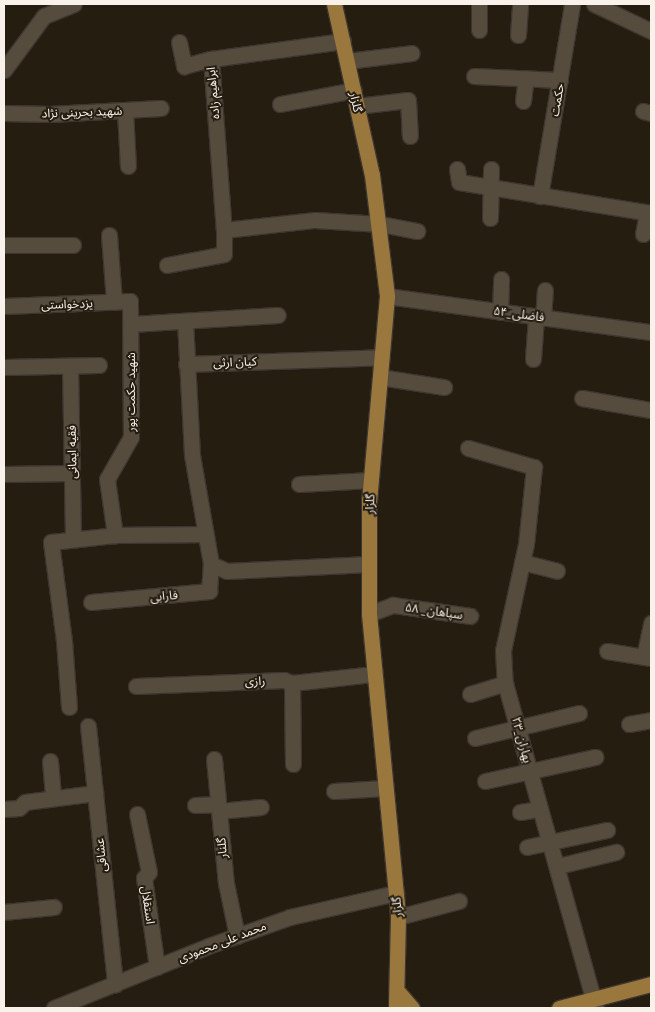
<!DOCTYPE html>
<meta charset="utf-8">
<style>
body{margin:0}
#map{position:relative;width:655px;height:1012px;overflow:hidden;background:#251d10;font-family:"Noto Sans","Noto Sans Arabic",sans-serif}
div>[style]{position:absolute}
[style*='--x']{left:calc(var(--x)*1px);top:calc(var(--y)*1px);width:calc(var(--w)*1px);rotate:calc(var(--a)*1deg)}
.roads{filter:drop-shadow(1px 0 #3d3630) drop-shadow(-1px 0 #3d3630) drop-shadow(0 1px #3d3630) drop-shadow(0 -1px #3d3630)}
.minor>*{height:15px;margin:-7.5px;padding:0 7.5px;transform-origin:7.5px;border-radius:7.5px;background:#554c3e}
.major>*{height:15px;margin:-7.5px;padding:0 7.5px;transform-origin:7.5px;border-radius:7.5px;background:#9a773d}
span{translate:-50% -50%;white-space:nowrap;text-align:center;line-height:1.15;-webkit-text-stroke:4px #251d10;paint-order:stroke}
.street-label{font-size:12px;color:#f8f2ea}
.frame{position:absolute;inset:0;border:5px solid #f8f2ea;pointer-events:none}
</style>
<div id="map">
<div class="roads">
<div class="minor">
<div style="--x:594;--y:4;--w:63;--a:25.3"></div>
<div style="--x:479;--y:30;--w:26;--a:-90"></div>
<div style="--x:518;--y:35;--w:31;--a:-86"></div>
<div style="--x:343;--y:41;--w:133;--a:172.2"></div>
<div style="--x:211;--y:59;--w:171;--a:85.7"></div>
<div style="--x:224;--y:230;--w:92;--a:-6.3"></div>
<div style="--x:315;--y:220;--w:66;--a:3.5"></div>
<div style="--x:381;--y:224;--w:37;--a:11"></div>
<div style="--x:179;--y:42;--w:25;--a:78"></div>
<div style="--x:184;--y:66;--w:28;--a:-15"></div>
<div style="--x:347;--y:61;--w:65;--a:-7"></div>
<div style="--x:4;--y:70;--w:67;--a:-53.5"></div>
<div style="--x:44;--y:16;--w:32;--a:-22"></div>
<div style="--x:474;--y:76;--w:86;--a:2.7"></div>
<div style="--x:523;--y:101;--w:23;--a:-83"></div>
<div style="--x:280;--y:104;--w:75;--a:-10.7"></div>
<div style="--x:357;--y:106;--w:51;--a:-6.7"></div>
<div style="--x:408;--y:100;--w:36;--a:87"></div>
<div style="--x:125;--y:111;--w:55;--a:86.9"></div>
<div style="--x:643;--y:111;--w:8;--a:14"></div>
<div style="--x:4;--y:113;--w:46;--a:1.2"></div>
<div style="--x:50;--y:114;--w:111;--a:-3.1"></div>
<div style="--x:457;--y:169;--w:13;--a:81"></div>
<div style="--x:459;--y:182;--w:194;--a:9.2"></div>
<div style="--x:540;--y:196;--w:195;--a:-80.5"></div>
<div style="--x:490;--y:218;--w:49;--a:-88.8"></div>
<div style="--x:643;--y:234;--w:21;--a:-79"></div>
<div style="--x:109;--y:235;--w:67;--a:85.7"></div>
<div style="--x:4;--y:245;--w:69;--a:0"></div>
<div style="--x:167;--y:265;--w:58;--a:-10.9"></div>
<div style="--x:224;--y:254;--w:24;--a:-90"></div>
<div style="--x:387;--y:296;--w:266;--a:7.8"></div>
<div style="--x:4;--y:306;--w:126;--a:-2.3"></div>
<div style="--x:130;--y:301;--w:136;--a:89.6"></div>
<div style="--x:131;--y:437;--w:48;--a:119.7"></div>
<div style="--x:107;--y:479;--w:57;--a:81.9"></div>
<div style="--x:500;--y:312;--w:33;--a:-88"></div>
<div style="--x:543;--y:318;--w:28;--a:-86"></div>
<div style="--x:185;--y:321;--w:134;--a:87"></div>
<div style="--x:192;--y:455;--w:111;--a:80.1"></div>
<div style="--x:211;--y:564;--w:17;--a:24"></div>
<div style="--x:227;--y:571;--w:142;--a:-2.8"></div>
<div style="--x:131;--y:324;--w:147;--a:-3.5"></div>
<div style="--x:533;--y:359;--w:42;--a:-85.9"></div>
<div style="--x:186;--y:364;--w:196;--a:-2"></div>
<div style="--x:70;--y:366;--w:173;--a:89"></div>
<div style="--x:4;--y:367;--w:95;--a:-1.2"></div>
<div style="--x:380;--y:377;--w:65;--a:8.9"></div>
<div style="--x:582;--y:398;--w:70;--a:9.9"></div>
<div style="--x:468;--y:448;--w:69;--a:16.1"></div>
<div style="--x:534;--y:467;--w:77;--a:95.9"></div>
<div style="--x:526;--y:544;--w:108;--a:102.2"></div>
<div style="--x:503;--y:650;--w:33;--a:87"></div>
<div style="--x:505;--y:683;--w:337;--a:74.4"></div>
<div style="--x:4;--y:474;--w:68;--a:-0.8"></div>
<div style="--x:299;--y:484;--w:72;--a:-3.2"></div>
<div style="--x:522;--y:562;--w:36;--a:14"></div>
<div style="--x:91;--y:602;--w:119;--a:-5.3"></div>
<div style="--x:209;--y:591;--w:27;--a:-86"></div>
<div style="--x:369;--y:614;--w:26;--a:-21"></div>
<div style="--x:393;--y:605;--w:78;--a:8.1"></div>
<div style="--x:607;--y:651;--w:45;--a:9"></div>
<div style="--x:644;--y:657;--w:35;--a:-78"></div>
<div style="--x:292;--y:683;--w:81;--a:89.3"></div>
<div style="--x:136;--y:686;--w:148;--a:-2.3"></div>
<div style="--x:284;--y:680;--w:9;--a:21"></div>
<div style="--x:292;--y:683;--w:81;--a:-6.3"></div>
<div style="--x:470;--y:694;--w:37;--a:-17"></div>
<div style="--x:69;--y:707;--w:66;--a:-94.3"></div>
<div style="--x:64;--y:641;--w:100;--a:-97.5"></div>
<div style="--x:51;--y:542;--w:64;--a:-6.2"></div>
<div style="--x:115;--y:535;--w:90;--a:-0.6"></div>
<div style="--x:629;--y:724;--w:22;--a:-10"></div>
<div style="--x:88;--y:726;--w:260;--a:84"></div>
<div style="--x:475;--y:738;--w:107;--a:-13.5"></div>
<div style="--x:214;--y:759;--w:125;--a:84.5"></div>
<div style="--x:226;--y:883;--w:54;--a:78.3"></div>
<div style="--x:50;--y:761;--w:37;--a:85"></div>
<div style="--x:485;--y:781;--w:113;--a:-12.3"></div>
<div style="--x:334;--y:791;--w:51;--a:-3.4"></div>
<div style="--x:195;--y:805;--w:23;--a:-2"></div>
<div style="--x:4;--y:809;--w:15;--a:-4"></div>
<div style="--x:19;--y:808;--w:8;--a:-45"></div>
<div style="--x:25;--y:802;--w:71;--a:-7.3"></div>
<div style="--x:219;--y:811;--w:42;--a:-5.4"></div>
<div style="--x:520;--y:812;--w:20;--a:-9"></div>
<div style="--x:137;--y:814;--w:59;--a:78.3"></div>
<div style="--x:149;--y:872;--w:8;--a:130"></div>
<div style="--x:144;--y:878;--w:90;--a:81.7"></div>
<div style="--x:527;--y:847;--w:82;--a:-12"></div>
<div style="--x:558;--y:866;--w:60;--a:-13.6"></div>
<div style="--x:4;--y:912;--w:50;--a:-5.7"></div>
<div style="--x:398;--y:917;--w:63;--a:-14.7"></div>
<div style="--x:54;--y:1008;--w:166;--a:-21.9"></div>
<div style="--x:208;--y:946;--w:87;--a:-19.5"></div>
<div style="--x:290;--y:917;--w:109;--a:-12.8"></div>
</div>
<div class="major">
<div style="--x:334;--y:4;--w:175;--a:77.5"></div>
<div style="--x:372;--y:175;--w:122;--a:82.9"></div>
<div style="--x:387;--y:296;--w:205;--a:95"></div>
<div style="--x:369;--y:500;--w:114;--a:90"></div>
<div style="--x:369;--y:614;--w:304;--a:84.5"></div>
<div style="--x:398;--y:917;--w:91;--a:91.3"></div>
<div style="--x:399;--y:993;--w:20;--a:49"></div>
<div style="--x:559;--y:1008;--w:95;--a:-14.6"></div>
</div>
</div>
<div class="street-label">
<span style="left:213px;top:93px;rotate:-95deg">ابراهیم زاده</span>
<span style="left:557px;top:100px;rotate:-80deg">حکمت</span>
<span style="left:356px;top:102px;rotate:78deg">گلزار</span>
<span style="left:82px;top:112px;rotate:-2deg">شهید بحرینی نژاد</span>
<span style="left:67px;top:304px;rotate:-2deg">یزدخواستی</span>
<span style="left:519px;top:314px;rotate:8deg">۵۴_فاضلی</span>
<span style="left:235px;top:362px;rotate:-2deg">کیان ارثی</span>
<span style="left:131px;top:392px;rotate:-90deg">شهید حکمت پور</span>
<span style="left:72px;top:452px;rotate:-91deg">فقیه ایمانی</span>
<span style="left:370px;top:504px;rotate:-88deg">گلزار</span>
<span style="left:164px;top:596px;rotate:-5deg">فارابی</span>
<span style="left:434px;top:611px;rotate:8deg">۵۸ _سپاهان</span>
<span style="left:255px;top:681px;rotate:-2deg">رازی</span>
<span style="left:522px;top:740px;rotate:75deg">۲۳_بهاران</span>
<span style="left:222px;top:848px;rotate:-95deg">گلنار</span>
<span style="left:101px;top:855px;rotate:-96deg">عشاقی</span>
<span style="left:148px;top:905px;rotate:82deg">استقلال</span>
<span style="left:397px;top:907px;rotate:-95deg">گلزار</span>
<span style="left:222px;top:942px;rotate:-21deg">محمد علی محمودی</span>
</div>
<div class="frame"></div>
</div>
